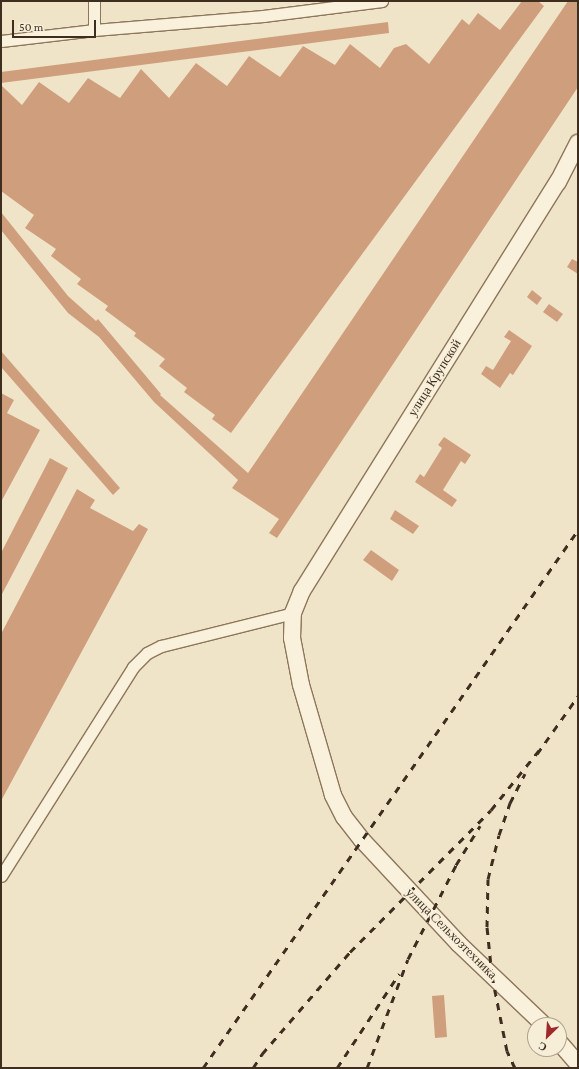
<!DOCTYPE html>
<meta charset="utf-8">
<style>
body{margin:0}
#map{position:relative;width:579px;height:1069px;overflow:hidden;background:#f0e4c8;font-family:"Crimson Pro",serif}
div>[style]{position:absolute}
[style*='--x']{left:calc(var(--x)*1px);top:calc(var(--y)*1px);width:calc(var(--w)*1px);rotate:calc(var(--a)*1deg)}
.building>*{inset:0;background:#cf9f7d}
.roads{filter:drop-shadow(1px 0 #8d765c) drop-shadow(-1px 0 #8d765c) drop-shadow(0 1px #8d765c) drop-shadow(0 -1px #8d765c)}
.minor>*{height:11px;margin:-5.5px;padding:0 5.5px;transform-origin:5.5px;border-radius:5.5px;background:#faf1dc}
.secondary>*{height:16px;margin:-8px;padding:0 8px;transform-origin:8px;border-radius:8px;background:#faf1dc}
.rail>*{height:3px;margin-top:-1.5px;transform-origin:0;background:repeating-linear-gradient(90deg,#3d2e20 0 7px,transparent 0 14px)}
span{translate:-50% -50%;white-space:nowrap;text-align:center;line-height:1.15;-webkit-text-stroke:3.5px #f7eed8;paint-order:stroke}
.street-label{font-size:13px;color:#3d2e20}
.frame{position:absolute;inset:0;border:2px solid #3d2e20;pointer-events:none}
.north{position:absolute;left:527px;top:1017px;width:40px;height:40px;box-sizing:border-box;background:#f7eed8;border:1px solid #ada18e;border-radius:50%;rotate:205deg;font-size:11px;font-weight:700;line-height:16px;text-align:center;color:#3d2e20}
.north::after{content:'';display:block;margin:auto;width:14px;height:18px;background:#9e2a2b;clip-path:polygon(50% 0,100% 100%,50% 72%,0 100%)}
.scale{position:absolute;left:12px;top:20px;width:84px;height:18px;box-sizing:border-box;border:2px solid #3d2e20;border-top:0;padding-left:5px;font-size:12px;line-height:14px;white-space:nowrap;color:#3d2e20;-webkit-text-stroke:3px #f7eed8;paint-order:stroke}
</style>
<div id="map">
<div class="building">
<div style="clip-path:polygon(522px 1px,538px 1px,544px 6px,231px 433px,212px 419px,215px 415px,184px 392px,187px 388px,159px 366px,165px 359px,134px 336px,136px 333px,105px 310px,108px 306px,77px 284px,81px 279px,51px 256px,56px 249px,25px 228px,34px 215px,1px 191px,1px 85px,22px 105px,39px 82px,69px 103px,88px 78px,120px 98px,141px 69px,169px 98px,196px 63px,227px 86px,249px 56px,280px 77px,303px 46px,335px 65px,350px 44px,380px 68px,394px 48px,406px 44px,429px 64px,462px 19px,469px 25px,478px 13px,500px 30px)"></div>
<div style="clip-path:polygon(568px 1px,578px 1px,578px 87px,277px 538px,269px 533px,279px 519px,232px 488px,238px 480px,154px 402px,99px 337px,68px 313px,1px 230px,1px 212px,68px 296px,96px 321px,98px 319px,161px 394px,160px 395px,248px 473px)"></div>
<div style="clip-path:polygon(388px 22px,389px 33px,1px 83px,1px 72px)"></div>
<div style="clip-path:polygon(572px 259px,578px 262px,578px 274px,567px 267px)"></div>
<div style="clip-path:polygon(532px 290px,542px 298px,537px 305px,527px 297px)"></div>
<div style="clip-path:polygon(549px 304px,563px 314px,557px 322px,543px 312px)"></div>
<div style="clip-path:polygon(509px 330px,532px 346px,513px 375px,510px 373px,500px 388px,481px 374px,486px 366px,493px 370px,511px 341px,504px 337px)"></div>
<div style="clip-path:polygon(1px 351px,120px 488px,113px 495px,1px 367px)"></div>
<div style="clip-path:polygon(1px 393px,14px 400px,7px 413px,40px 430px,1px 502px)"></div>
<div style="clip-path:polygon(444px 437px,471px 455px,465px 464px,461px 461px,443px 490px,457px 500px,452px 507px,415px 482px,420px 474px,424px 477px,442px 448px,438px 445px)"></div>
<div style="clip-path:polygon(50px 458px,68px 468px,1px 596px,1px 553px)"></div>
<div style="clip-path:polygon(77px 489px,95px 500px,90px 508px,133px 531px,139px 524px,148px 529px,1px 801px,1px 634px)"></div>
<div style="clip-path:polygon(395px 510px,419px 526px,413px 534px,390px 519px)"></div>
<div style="clip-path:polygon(371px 550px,399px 570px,392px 581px,363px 560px)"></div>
<div style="clip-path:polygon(444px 995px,447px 1037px,435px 1038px,432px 996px)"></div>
</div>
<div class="roads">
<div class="minor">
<div style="--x:94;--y:30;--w:29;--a:-90"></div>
<div style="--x:1;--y:41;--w:94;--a:-6.7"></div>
<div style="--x:94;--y:30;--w:170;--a:-4.7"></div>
<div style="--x:263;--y:16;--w:120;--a:-7.2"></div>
<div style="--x:1;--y:876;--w:247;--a:-57.7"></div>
<div style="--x:133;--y:667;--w:20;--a:-45"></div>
<div style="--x:147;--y:653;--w:16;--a:-27"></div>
<div style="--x:161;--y:646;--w:136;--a:-14"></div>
</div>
<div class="secondary">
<div style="--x:544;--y:1025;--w:117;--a:-136.4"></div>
<div style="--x:459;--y:944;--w:142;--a:-133"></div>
<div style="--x:362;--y:840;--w:29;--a:-128"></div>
<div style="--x:344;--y:817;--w:25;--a:-117"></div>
<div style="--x:333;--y:795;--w:115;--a:-106.2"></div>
<div style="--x:301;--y:685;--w:48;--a:-100.8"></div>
<div style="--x:292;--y:638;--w:25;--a:-88"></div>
<div style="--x:293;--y:613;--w:24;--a:-68"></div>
<div style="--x:302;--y:591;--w:483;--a:-58"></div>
<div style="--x:558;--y:182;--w:44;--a:-62.9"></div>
<div style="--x:559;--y:1042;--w:29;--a:49"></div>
</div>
</div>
<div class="rail">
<div style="--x:537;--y:754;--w:71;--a:-54.7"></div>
<div style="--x:203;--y:1068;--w:656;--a:-55.12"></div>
<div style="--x:253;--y:1068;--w:17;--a:-57"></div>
<div style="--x:262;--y:1054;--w:135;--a:-49.2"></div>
<div style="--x:350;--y:952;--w:200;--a:-45.2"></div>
<div style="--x:491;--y:810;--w:78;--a:-51.2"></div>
<div style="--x:337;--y:1068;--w:113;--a:-56.6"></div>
<div style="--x:367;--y:1068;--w:116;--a:-69.4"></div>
<div style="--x:408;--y:959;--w:106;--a:-62.9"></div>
<div style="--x:456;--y:865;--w:46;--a:-58.4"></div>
<div style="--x:515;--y:1068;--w:19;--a:-115"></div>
<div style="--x:507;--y:1051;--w:76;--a:-101.3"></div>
<div style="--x:492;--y:976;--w:49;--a:-95.8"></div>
<div style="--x:487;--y:927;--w:48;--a:-88.8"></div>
<div style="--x:488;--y:879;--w:45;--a:-76"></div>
<div style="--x:499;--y:835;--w:34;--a:-71"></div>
<div style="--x:510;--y:803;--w:33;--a:-63"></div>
</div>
<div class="street-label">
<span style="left:435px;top:378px;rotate:-58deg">улица Крупской</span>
<span style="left:451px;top:934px;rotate:45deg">улица Сельхозтехника</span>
</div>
<div class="frame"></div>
<div class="north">С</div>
<div class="scale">50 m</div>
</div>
